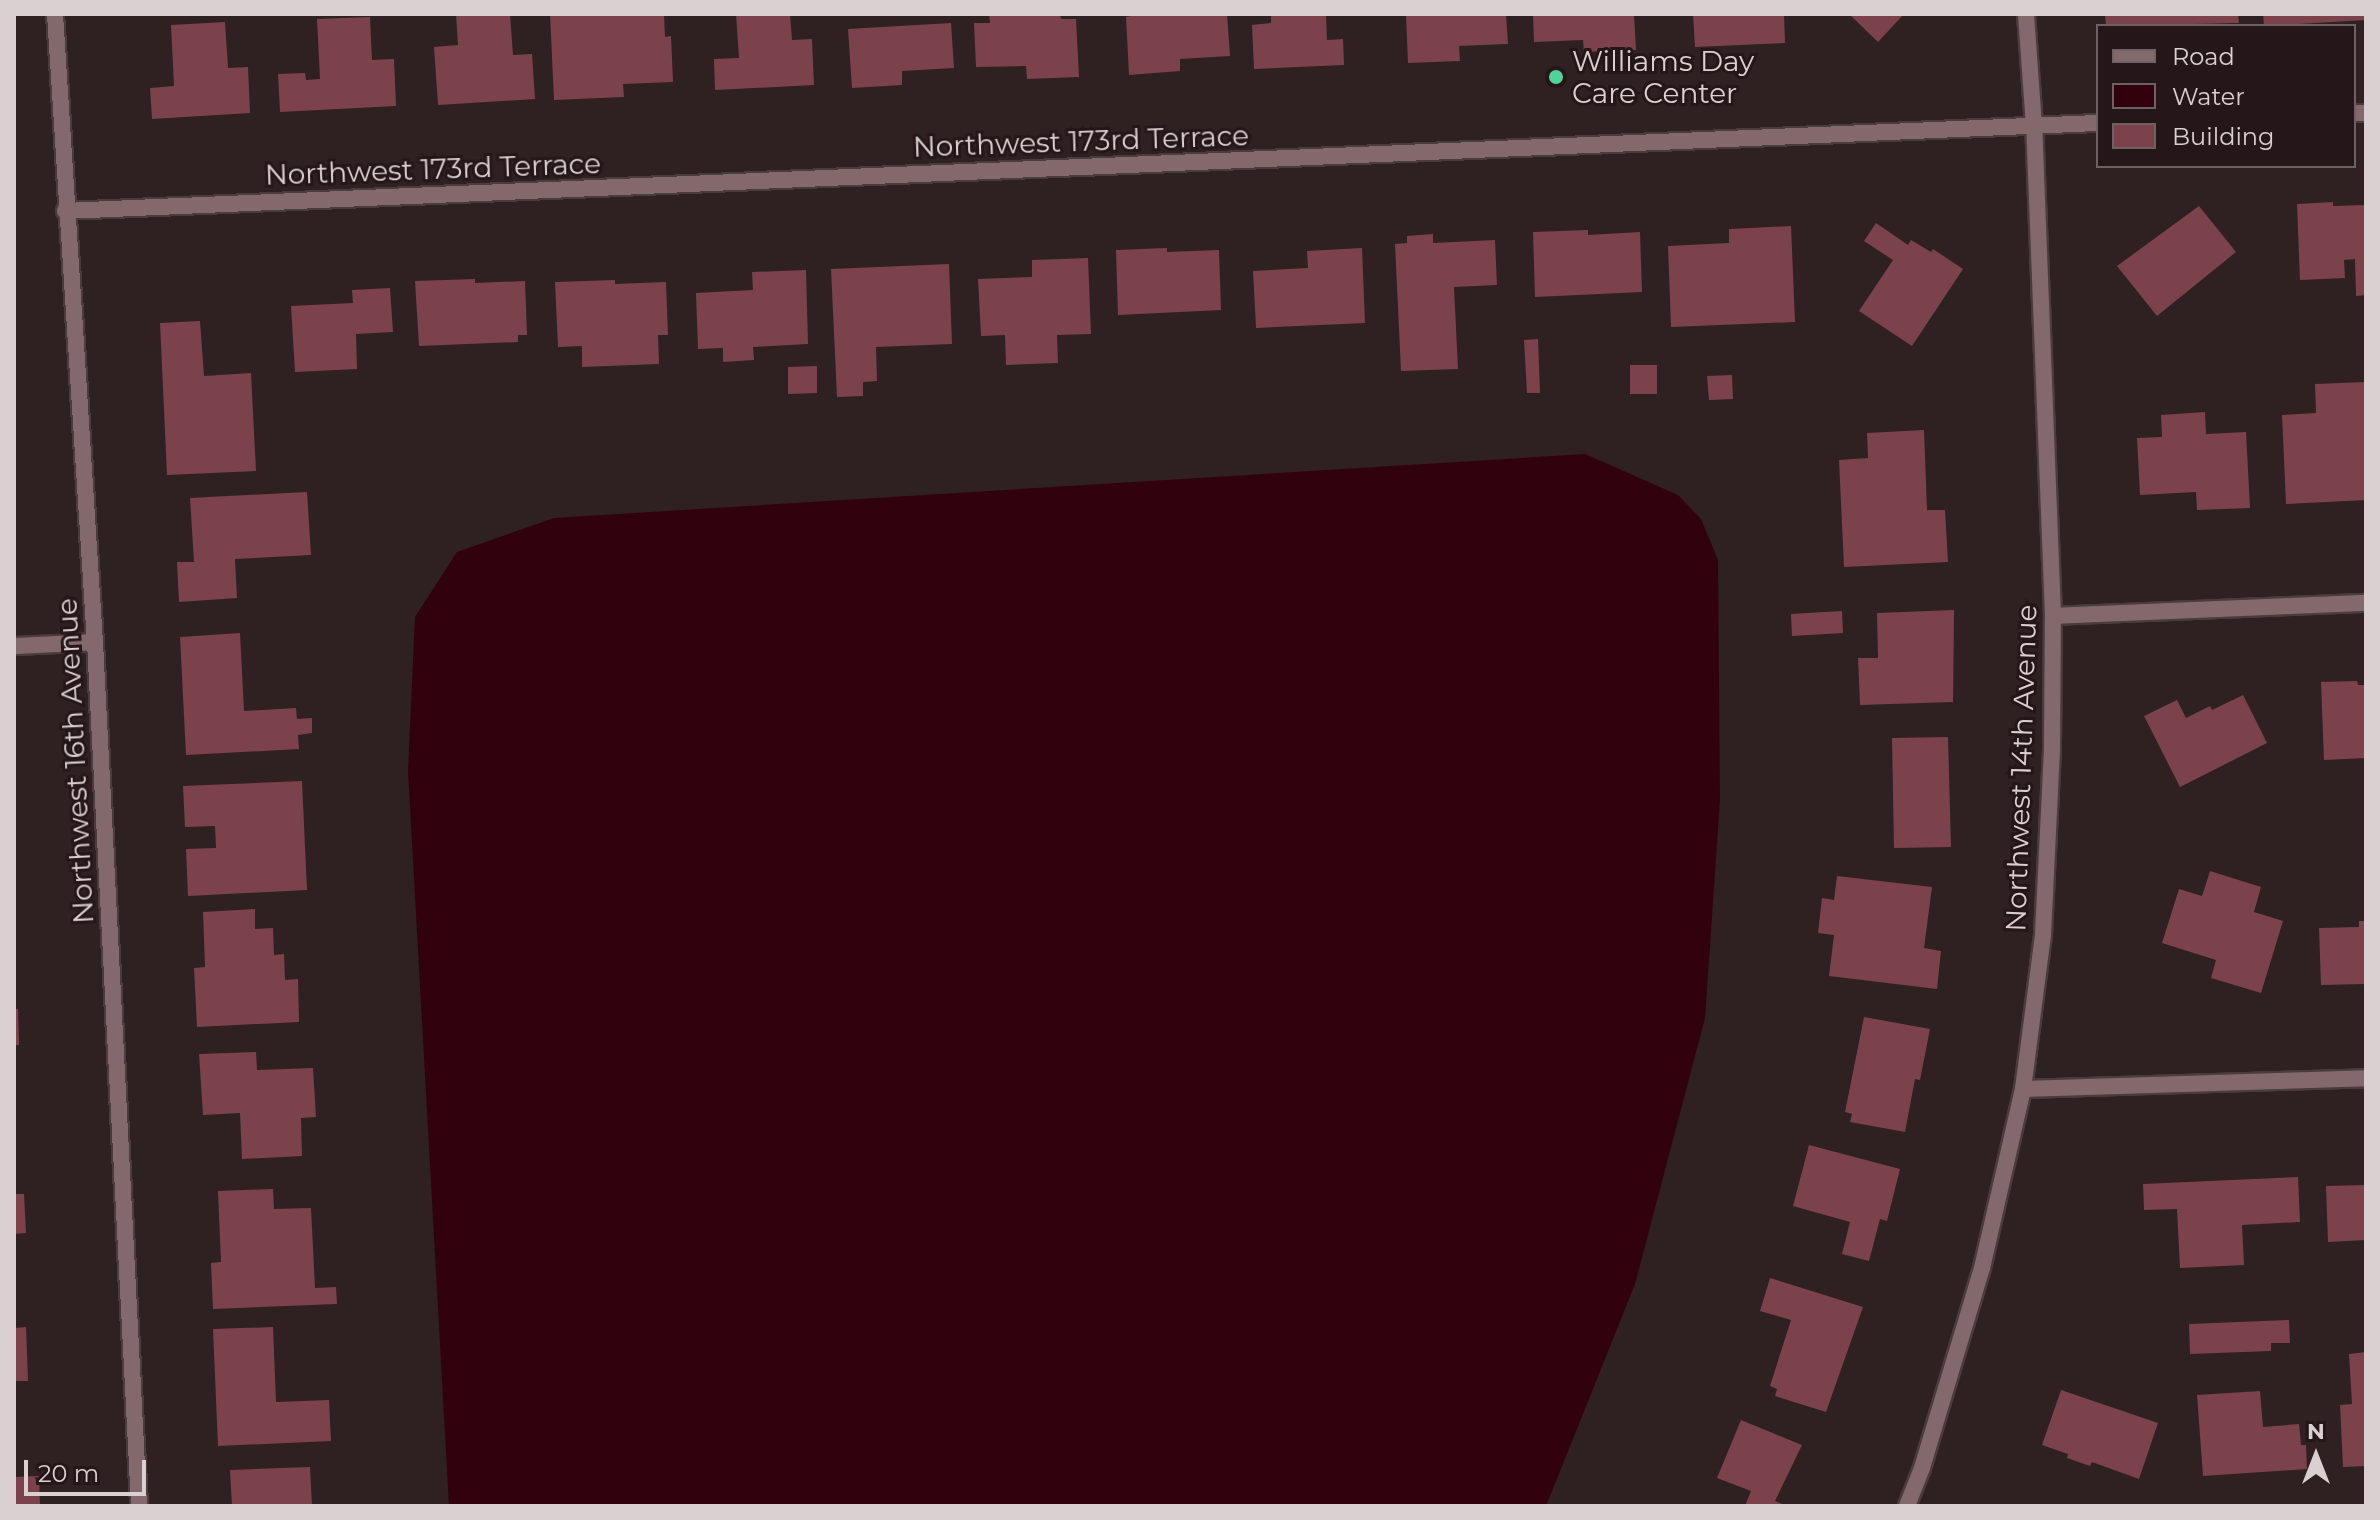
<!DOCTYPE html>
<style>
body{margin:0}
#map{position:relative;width:2380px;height:1520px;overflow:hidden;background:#2f2022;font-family:Montserrat,sans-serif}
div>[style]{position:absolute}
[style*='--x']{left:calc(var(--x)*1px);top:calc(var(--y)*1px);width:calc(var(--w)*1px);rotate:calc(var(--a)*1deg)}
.water>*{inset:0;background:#32010e}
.building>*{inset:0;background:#7b424c}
.roads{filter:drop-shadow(2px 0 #4a3c3e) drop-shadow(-2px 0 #4a3c3e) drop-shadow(0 2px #4a3c3e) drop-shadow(0 -2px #4a3c3e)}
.street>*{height:16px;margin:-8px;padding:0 8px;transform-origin:8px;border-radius:8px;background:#84696c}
.dots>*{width:22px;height:22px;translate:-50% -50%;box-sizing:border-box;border:4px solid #251719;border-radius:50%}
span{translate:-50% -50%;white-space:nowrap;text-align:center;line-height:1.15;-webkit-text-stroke:6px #251719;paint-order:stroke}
.poi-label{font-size:28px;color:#dad0d1}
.left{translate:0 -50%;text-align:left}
.street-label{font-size:28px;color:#dad0d1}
.frame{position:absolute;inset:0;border:16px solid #dad0d1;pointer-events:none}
.legend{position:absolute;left:2096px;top:24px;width:260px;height:144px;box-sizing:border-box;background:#251719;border:2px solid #6d6163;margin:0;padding:10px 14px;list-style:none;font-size:24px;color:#dad0d1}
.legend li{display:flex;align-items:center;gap:16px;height:40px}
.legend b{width:40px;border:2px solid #6d6163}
.north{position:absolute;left:2276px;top:1416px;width:80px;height:80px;-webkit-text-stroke:6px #251719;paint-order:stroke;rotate:0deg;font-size:22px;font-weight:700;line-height:32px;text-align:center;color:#dad0d1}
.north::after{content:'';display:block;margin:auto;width:28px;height:36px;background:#dad0d1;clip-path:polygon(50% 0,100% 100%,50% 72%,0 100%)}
.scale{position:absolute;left:24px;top:1460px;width:122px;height:36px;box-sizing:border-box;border:4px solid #dad0d1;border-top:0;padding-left:10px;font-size:24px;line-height:28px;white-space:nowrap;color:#dad0d1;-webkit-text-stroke:6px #251719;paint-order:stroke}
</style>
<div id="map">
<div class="water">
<div style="clip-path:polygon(1585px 454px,1678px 495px,1701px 519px,1718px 560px,1720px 800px,1705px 1018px,1635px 1284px,1546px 1506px,449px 1506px,408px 771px,415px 617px,457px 552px,554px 518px)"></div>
</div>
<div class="building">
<div style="clip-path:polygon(456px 14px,510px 14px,513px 55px,532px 54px,535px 99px,438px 105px,434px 47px,458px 45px)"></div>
<div style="clip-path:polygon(550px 14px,664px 14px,665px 37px,671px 36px,673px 82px,623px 84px,624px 97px,554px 100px)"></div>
<div style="clip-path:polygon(736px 14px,790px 14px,792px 40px,812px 39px,814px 85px,715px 90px,714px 59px,739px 58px)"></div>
<div style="clip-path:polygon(989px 14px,1060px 14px,1061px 19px,1076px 19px,1079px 77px,1027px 79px,1026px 66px,976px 67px,974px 23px,990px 23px)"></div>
<div style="clip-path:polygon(1144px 14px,1227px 14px,1230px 56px,1180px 59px,1180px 71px,1129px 75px,1126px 17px)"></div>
<div style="clip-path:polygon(1271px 14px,1326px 14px,1327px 40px,1343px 39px,1344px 65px,1254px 69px,1252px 25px,1271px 23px)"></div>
<div style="clip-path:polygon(1406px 14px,1506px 14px,1508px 44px,1459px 46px,1460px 61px,1408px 63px)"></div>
<div style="clip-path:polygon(1533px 14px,1634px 14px,1636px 50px,1584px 52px,1583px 40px,1534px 42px)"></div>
<div style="clip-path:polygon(1693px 14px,1784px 14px,1785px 43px,1695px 47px)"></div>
<div style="clip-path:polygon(1849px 14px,1904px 14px,1878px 42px)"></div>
<div style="clip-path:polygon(2105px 14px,2238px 14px,2239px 23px,2106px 26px)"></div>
<div style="clip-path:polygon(2263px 14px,2366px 14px,2366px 20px,2264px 26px)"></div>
<div style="clip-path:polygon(370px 17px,372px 60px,394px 59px,396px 106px,280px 112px,278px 74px,305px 73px,306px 80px,320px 79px,317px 19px)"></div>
<div style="clip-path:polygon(225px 22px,228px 68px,248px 67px,250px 113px,152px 119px,150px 88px,174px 86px,171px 25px)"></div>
<div style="clip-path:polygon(951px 23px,954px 68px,902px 71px,902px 85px,852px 88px,848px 29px)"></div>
<div style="clip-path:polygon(2333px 202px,2333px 206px,2366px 205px,2366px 295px,2356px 296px,2355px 259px,2344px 260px,2345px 278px,2300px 280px,2297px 204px)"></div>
<div style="clip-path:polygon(2199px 206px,2236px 252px,2157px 316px,2117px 266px)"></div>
<div style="clip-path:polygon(1876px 223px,1908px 245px,1911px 240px,1931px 252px,1933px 249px,1963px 269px,1912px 346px,1859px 311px,1893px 260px,1864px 241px)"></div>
<div style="clip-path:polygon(1791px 226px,1795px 322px,1671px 327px,1668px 246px,1729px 243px,1729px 229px)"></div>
<div style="clip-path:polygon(1588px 230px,1588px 235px,1640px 232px,1642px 292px,1535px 297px,1533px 232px)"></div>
<div style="clip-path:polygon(1433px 234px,1433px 243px,1495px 240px,1497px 285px,1454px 287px,1458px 369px,1401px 371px,1395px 244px,1407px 243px,1407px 236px)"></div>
<div style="clip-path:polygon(1167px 248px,1167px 252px,1219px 250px,1221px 310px,1118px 315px,1116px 250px)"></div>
<div style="clip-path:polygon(1362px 248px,1365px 323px,1256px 328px,1253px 271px,1308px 268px,1307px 251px)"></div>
<div style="clip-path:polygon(1088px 258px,1091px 334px,1057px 335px,1058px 363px,1006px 365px,1005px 335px,981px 336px,978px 279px,1032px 277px,1032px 260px)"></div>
<div style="clip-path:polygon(949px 264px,952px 344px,876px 347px,877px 381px,863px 382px,863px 396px,837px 397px,831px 269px)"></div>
<div style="clip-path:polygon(806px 270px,808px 344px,753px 347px,754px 360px,723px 362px,723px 348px,698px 349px,696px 293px,753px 290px,752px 272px)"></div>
<div style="clip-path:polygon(475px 279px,475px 283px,525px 281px,527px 335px,518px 335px,518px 342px,419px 346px,415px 281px)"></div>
<div style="clip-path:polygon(615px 280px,615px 284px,666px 282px,668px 335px,658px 335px,659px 364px,582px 367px,582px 346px,558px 347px,555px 282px)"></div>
<div style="clip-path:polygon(390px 288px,393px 332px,356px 334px,357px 369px,295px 372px,291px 306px,353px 303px,352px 290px)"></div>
<div style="clip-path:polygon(200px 321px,204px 376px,251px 373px,256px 471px,167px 475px,160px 323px)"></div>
<div style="clip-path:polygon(1538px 339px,1540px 393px,1527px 393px,1524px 340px)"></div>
<div style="clip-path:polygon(1630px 365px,1657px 365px,1657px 394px,1630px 394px)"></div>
<div style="clip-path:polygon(817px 366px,817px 393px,788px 394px,788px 367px)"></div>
<div style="clip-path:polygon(1732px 375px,1733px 399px,1709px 400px,1707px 376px)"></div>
<div style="clip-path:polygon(2366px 382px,2366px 500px,2286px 504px,2282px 415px,2316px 413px,2315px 384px)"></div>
<div style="clip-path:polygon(2205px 412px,2206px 434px,2246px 432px,2250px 508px,2197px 510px,2196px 492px,2140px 495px,2137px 438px,2162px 437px,2161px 415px)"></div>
<div style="clip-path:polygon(1924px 430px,1927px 510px,1945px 510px,1948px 562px,1844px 567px,1839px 460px,1868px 458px,1867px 433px)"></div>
<div style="clip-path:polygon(307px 492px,311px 555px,235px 559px,237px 598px,179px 602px,177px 562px,194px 562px,190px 498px)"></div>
<div style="clip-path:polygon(1954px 610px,1953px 702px,1860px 705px,1858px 658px,1878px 658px,1877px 613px)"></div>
<div style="clip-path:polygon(1842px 611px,1843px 633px,1792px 636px,1791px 614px)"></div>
<div style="clip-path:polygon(240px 633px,244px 711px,296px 708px,297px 719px,312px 718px,312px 733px,298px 735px,299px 749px,186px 755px,180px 637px)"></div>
<div style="clip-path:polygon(2357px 681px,2358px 685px,2366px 685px,2366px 758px,2324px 760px,2321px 682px)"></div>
<div style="clip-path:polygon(2243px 695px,2267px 743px,2180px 787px,2144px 716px,2177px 700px,2186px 718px,2210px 706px,2212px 710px)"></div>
<div style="clip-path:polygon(1948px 737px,1951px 847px,1894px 848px,1892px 738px)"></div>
<div style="clip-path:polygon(302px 781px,307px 890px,188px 896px,186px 849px,216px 848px,215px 826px,185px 827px,183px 786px)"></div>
<div style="clip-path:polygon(2210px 871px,2261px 887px,2254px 912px,2283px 921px,2261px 993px,2211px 978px,2216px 960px,2162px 943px,2179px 889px,2202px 896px)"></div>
<div style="clip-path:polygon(1837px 876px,1932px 887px,1924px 948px,1941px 951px,1937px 989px,1829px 976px,1834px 935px,1818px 933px,1822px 898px,1834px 900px)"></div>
<div style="clip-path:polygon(255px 909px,255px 929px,273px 928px,274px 955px,284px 954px,285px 980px,298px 979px,299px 1022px,197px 1027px,194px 968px,205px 967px,203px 912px)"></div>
<div style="clip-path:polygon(2359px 921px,2366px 921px,2366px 984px,2321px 985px,2319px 928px,2359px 927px)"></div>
<div style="clip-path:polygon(14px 1009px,18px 1009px,19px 1045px,14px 1045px)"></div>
<div style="clip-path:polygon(1864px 1017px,1930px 1029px,1920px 1080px,1915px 1079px,1905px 1132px,1850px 1122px,1852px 1114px,1845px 1112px)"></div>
<div style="clip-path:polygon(256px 1052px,257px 1070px,313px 1068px,316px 1117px,301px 1118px,302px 1156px,242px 1159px,240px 1113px,203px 1115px,199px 1054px)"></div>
<div style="clip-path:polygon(1809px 1145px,1900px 1169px,1887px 1221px,1880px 1219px,1869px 1261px,1842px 1254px,1850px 1222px,1793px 1206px)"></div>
<div style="clip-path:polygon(2298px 1177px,2300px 1222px,2242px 1225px,2244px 1265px,2180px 1268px,2177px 1209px,2144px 1210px,2143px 1184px)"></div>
<div style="clip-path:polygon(2366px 1185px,2366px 1240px,2328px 1242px,2326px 1186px)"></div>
<div style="clip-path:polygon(273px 1189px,274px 1209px,311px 1208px,315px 1288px,336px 1287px,337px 1304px,213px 1309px,211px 1263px,221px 1262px,218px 1191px)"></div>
<div style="clip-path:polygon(14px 1194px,24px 1194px,26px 1233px,14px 1234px)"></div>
<div style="clip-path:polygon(1770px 1278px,1863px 1307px,1826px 1412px,1775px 1396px,1777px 1389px,1770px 1386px,1791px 1320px,1760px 1311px)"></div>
<div style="clip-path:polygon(2289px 1320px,2290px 1343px,2271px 1343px,2271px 1351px,2190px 1354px,2189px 1324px)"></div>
<div style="clip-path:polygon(26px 1327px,28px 1381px,14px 1381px,14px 1328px)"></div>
<div style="clip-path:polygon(273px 1327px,276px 1402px,329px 1400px,331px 1441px,218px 1446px,213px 1329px)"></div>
<div style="clip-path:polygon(2366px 1352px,2366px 1466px,2343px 1467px,2340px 1405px,2352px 1404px,2349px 1354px)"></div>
<div style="clip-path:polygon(2061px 1390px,2158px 1423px,2139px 1479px,2092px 1462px,2090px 1466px,2067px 1458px,2068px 1454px,2042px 1445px)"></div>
<div style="clip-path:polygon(2260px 1391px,2263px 1427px,2299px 1424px,2301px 1445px,2306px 1445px,2307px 1469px,2203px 1476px,2197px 1395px)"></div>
<div style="clip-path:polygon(1741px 1420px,1802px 1445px,1775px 1501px,1787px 1506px,1745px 1506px,1751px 1491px,1717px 1478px)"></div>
<div style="clip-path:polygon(310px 1467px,312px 1506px,232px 1506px,230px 1470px)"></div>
<div style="clip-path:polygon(39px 1476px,40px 1506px,14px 1506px,14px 1477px)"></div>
</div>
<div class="roads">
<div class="street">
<div style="--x:55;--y:14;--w:629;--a:86.36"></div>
<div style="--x:95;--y:642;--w:865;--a:87.08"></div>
<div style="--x:2354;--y:113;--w:12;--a:0"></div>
<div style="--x:65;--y:211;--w:2035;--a:-2.48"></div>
<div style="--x:2053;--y:616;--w:313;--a:-2.4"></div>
<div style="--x:14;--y:646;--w:81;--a:-2.8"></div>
<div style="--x:2023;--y:1089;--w:343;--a:-1.8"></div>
<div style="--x:1907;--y:1506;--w:41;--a:-68.5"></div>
<div style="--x:1922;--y:1468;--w:209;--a:-73.3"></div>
<div style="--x:1982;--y:1268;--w:184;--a:-77.1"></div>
<div style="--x:2023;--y:1089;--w:156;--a:-82.6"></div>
<div style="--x:2043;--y:934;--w:186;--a:-87.2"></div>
<div style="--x:2052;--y:748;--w:132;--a:-89.6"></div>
<div style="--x:2053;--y:616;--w:490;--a:-92.2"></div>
<div style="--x:2034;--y:126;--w:112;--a:-94.1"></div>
</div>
</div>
<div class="dots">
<div style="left:1556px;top:77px;background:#51d398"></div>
</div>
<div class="poi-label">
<span class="left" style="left:1572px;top:77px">Williams Day<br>Care Center</span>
</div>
<div class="street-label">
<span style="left:1081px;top:141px;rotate:-2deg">Northwest 173rd Terrace</span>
<span style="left:433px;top:169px;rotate:-2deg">Northwest 173rd Terrace</span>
<span style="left:75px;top:761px;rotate:-93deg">Northwest 16th Avenue</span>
<span style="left:2021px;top:768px;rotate:-88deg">Northwest 14th Avenue</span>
</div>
<div class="frame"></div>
<ul class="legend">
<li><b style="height:10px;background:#84696c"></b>Road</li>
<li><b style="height:22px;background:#32010e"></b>Water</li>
<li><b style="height:22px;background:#7b424c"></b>Building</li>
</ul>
<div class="north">N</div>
<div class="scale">20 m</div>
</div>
